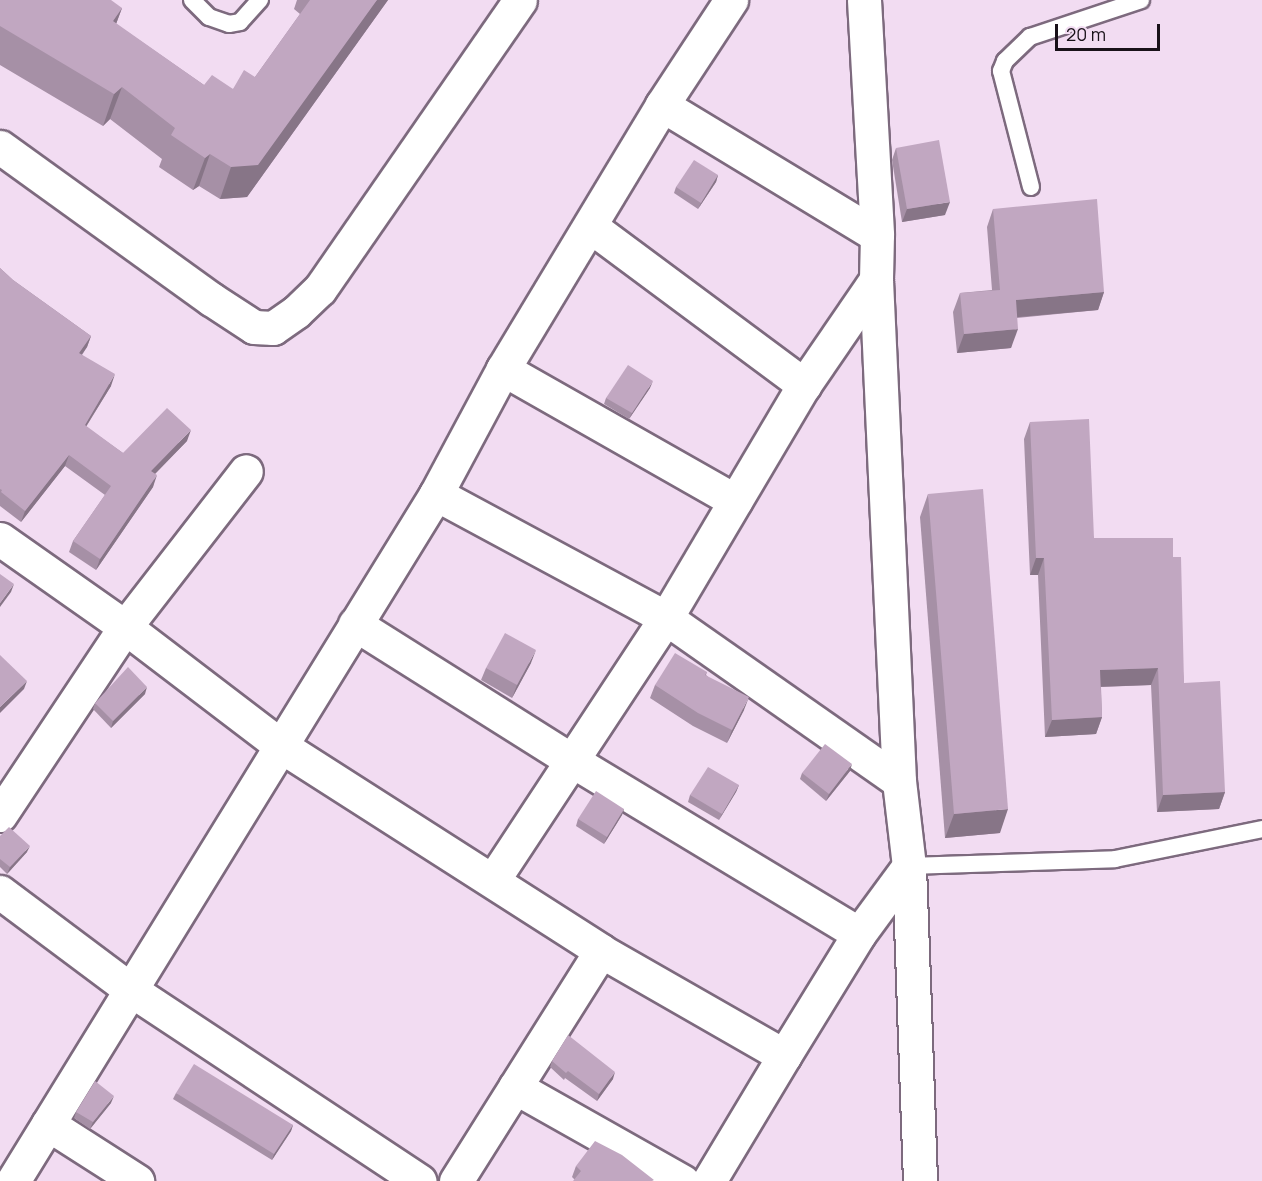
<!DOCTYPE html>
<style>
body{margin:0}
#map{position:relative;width:1262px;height:1181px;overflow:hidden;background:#f2dcf2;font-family:Manrope,sans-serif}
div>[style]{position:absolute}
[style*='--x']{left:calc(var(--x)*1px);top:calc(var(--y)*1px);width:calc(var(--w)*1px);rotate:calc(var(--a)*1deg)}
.roads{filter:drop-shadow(2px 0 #7d6a7e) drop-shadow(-2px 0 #7d6a7e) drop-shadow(0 2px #7d6a7e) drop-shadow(0 -2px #7d6a7e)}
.service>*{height:16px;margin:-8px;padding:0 8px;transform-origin:8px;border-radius:8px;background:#fff}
.minor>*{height:33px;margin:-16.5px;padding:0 16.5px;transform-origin:16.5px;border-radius:16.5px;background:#fff}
.secondary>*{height:33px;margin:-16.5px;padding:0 16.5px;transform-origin:16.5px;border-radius:16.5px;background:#fff}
.wall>*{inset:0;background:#a690a6}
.shaded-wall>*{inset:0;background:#877587}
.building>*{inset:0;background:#c1a7c1}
span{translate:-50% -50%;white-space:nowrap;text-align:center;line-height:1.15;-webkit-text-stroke:6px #f2dcf2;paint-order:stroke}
.scale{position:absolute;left:1055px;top:24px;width:105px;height:27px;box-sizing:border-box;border:3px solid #191119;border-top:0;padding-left:8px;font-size:18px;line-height:21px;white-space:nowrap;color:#191119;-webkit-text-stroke:4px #f2dcf2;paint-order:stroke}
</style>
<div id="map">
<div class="roads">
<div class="service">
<div style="--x:192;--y:0;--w:24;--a:45"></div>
<div style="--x:209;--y:17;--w:21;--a:19"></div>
<div style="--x:229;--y:24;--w:11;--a:-10"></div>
<div style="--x:240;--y:22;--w:30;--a:-48"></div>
<div style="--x:1031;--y:187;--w:120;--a:-104.5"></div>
<div style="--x:1001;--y:71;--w:11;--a:-68"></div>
<div style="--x:1005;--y:61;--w:35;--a:-44"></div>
<div style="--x:1030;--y:37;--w:117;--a:-18.4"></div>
<div style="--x:909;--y:866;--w:206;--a:-1.9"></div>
<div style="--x:1115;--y:859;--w:150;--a:-11.5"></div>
</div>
<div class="minor">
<div style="--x:662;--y:105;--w:251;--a:31.2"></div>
<div style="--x:0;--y:147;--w:260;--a:35.8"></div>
<div style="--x:211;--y:299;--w:51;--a:33.1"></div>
<div style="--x:254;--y:327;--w:19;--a:3"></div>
<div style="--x:273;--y:328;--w:28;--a:-35"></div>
<div style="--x:296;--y:312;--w:33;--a:-44"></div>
<div style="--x:320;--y:289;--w:351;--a:-55.3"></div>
<div style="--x:590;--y:226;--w:267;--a:36.6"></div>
<div style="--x:503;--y:369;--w:267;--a:29.6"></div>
<div style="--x:436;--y:494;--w:261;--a:28.3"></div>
<div style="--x:666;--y:618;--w:284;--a:35"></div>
<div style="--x:0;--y:539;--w:153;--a:35.1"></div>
<div style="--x:125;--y:627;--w:197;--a:-52.2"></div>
<div style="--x:355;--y:624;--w:255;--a:32.2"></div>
<div style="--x:571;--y:760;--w:336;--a:31.1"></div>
<div style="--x:0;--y:815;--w:226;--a:-56.4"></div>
<div style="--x:125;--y:627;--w:196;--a:37.3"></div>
<div style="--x:281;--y:746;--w:380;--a:32.6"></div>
<div style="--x:601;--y:951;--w:211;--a:29.8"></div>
<div style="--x:784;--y:1056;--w:143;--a:-58.4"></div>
<div style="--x:859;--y:934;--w:84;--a:-53.7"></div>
<div style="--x:493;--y:880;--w:314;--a:-56.6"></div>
<div style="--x:666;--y:618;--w:271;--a:-59.4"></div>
<div style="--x:804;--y:385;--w:127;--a:-55.6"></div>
<div style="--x:0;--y:892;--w:164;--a:36.8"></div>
<div style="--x:131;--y:990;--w:346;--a:33.5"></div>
<div style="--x:515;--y:1087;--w:192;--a:29.4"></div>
<div style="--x:48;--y:1124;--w:106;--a:32.6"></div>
<div style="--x:13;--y:1181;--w:807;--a:-58.38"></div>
<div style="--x:436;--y:494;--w:142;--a:-61.8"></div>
<div style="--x:503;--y:369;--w:308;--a:-58.9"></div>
<div style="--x:662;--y:105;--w:126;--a:-56.7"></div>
<div style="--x:456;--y:1181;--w:272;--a:-57.8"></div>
<div style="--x:709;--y:1181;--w:146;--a:-59"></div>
</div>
<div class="secondary">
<div style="--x:864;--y:0;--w:235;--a:86.8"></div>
<div style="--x:877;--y:235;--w:45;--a:91.3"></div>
<div style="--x:876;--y:280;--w:502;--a:87.37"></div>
<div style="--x:899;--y:781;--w:86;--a:83.3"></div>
<div style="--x:909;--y:866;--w:315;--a:88"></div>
</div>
</div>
<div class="wall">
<div style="clip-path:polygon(0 0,122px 8px,116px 24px,204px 85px,233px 89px,255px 77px,300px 14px,294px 9px,297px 0,388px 0,247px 197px,220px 199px,199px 186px,193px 190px,159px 167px,162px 159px,110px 119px,103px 126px,0 65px)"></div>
<div style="clip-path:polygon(896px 148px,945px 215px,902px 222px,892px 160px)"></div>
<div style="clip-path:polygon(718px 175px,716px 182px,698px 209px,674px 193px,676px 187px)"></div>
<div style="clip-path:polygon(993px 209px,1104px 292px,1098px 310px,1017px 318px,1011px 348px,957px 353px,953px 312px,960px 293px,992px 290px,987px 227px)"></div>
<div style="clip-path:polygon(0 268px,13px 280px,91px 336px,87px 347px,82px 355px,111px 386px,86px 427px,123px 453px,187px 441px,155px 474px,153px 487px,96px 570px,69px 552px,73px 541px,105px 495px,65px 466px,21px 522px,0 506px)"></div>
<div style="clip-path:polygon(650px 388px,629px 419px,604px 404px,606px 398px)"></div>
<div style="clip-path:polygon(1030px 422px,1094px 538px,1173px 557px,1184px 683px,1225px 792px,1219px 809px,1157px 812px,1151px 685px,1101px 687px,1102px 717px,1096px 734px,1045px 737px,1038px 575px,1030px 575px,1024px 439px)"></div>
<div style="clip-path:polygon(928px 494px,1000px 833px,945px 838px,920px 517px)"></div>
<div style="clip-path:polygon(531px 663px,512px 698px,481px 680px,486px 668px)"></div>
<div style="clip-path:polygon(707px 672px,706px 675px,744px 710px,727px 743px,693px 726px,650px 698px,655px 685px)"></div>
<div style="clip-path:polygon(145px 694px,111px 728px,93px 709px,95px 703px)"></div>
<div style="clip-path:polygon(850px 771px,826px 801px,800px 779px,802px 773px)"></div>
<div style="clip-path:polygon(739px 785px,736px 792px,719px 820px,688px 802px,690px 795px)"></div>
<div style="clip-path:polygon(624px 809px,622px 815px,604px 844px,576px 826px,578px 819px)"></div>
<div style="clip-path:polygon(0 836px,27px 852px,7px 874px,0 867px)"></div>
<div style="clip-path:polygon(552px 1061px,613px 1079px,597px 1101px,565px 1078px,564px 1080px,550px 1067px)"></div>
<div style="clip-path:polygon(176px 1093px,293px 1125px,291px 1131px,272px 1160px,173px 1099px)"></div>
<div style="clip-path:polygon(111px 1103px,90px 1129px,74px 1118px,76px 1112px)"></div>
<div style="clip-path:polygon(576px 1166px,653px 1181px,575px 1180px,572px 1177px)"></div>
</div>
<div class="shaded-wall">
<div style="clip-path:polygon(377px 0,388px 0,247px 197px,220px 199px,231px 167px)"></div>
<div style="clip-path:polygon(122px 8px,110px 40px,113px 21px)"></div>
<div style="clip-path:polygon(122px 87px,110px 119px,103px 126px,114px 94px)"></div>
<div style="clip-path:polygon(210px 154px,199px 186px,193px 190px,205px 158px)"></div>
<div style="clip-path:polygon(718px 175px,716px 182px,698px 209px,701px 203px)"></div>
<div style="clip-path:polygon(950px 202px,945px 215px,902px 222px,907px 209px)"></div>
<div style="clip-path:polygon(1104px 292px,1098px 310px,1009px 318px,1016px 300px)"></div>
<div style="clip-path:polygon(1018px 329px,1011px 348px,957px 353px,964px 334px)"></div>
<div style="clip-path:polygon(91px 336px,87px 347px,75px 364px,79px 353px)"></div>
<div style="clip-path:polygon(115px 374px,111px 386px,80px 436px,85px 425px)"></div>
<div style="clip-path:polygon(653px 381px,650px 388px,629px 419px,632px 413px)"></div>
<div style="clip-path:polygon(191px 430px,187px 441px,147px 482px,151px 471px)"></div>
<div style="clip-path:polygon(69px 455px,65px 466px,21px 522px,25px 511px)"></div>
<div style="clip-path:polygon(157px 475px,153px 487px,96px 570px,100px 559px)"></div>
<div style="clip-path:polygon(1036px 558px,1044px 558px,1038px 575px,1030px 575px)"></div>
<div style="clip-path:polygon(14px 584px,11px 592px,0 607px,0 603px)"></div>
<div style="clip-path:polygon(536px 650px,531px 663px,512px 698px,517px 685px)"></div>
<div style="clip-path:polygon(1158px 668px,1151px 685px,1093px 687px,1100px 670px)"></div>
<div style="clip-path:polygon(27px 681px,24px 689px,0 713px,0 707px)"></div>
<div style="clip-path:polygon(147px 687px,145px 694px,111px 728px,113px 721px)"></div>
<div style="clip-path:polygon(749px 697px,744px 710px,727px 743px,732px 730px)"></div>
<div style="clip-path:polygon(1102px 717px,1096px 734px,1045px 737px,1052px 720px)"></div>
<div style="clip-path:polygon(852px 764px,850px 771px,826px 801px,829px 794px)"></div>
<div style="clip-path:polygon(739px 785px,736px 792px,719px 820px,722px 814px)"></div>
<div style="clip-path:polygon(1225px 792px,1219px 809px,1157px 812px,1163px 795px)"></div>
<div style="clip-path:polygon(624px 809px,622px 815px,604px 844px,607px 837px)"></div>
<div style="clip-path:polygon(1008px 809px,1000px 833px,945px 838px,954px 814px)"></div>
<div style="clip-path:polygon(30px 846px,27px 852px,7px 874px,10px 867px)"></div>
<div style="clip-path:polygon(615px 1072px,613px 1079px,597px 1101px,599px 1094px)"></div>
<div style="clip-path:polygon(114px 1096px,111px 1103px,90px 1129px,93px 1122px)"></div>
<div style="clip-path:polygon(293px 1125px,291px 1131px,272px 1160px,274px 1154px)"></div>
</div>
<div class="building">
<div style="clip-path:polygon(0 0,111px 0,122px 8px,113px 21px,204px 85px,212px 75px,233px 89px,244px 70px,255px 77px,310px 0,377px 0,258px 165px,231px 167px,210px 154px,205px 158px,171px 135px,175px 128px,122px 87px,114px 94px,0 26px)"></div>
<div style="clip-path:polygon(939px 140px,950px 202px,907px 209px,896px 148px)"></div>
<div style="clip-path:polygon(694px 160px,718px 175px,701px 203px,676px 187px)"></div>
<div style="clip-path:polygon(1097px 199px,1104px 292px,1016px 300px,1018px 329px,964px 334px,960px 293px,1000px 290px,993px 209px)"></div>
<div style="clip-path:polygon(0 268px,13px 280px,91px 336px,79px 353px,115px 374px,85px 425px,123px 453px,167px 408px,191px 430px,151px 471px,157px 475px,100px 559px,73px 541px,111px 486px,69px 455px,25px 511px,1px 492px,2px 490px,0 489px)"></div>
<div style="clip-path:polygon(628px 365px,653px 381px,632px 413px,606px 398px)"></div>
<div style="clip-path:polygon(1089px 419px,1094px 538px,1173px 538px,1173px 557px,1181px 557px,1184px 683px,1220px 681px,1225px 792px,1163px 795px,1158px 668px,1100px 670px,1102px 717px,1052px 720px,1044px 558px,1036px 558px,1030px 422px)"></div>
<div style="clip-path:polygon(983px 489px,1008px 809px,954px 814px,928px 494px)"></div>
<div style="clip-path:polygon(0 574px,14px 584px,0 603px)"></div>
<div style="clip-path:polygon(505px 633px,536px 650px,517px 685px,486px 668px)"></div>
<div style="clip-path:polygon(675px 653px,707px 672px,705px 675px,749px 697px,732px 730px,698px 713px,655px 685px)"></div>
<div style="clip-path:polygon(0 655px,27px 681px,0 707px)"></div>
<div style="clip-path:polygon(128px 667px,147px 687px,113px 721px,95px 703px)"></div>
<div style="clip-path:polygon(825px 744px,852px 764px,829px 794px,802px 773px)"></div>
<div style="clip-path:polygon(708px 767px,739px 785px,722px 814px,690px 795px)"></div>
<div style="clip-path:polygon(596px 791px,624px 809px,607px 837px,578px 819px)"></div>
<div style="clip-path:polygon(9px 827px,30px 846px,10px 867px,0 859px,0 836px)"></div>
<div style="clip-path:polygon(568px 1035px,615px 1072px,599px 1094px,568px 1071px,566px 1073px,552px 1061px)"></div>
<div style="clip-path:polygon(194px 1064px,293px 1125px,274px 1154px,176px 1093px)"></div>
<div style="clip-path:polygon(95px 1081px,114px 1096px,93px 1122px,76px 1112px)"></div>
<div style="clip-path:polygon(595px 1141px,622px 1155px,654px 1180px,652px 1181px,573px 1181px,581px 1171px,576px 1166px)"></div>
</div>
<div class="scale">20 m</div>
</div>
